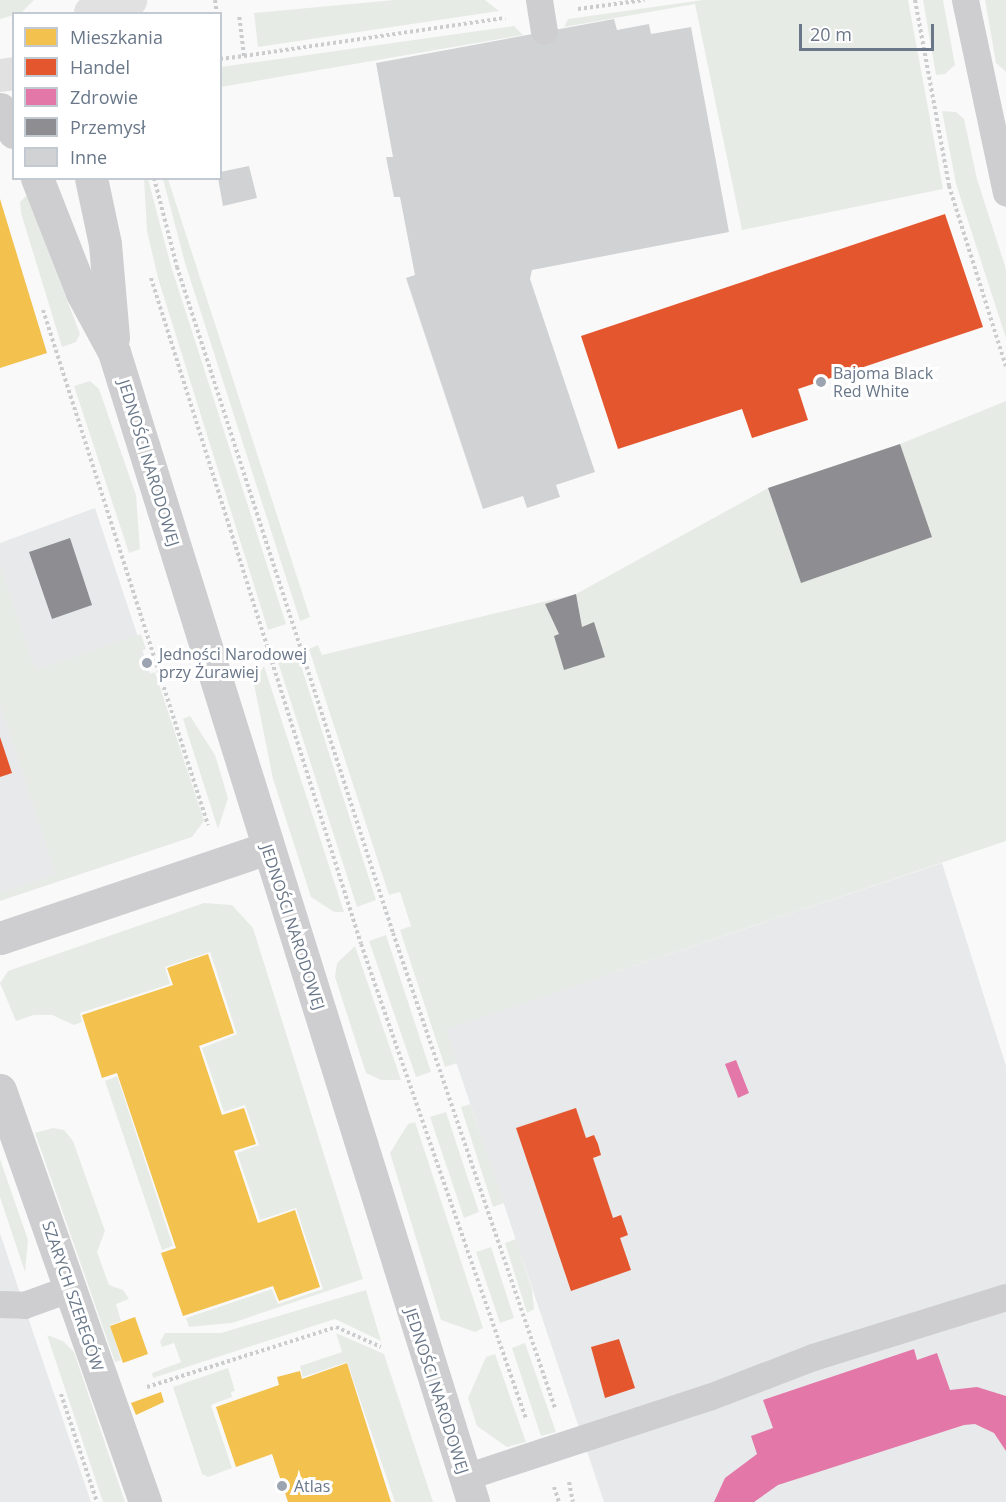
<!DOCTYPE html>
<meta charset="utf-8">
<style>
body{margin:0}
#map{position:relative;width:1006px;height:1502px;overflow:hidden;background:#f9f9f9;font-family:"Open Sans",sans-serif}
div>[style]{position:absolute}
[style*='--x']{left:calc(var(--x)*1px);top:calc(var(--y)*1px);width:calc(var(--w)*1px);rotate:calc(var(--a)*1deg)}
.built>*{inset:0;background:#e7e9ea}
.green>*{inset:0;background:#e7ebe6}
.homes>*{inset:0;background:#f2c14e}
.shops>*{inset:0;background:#e4572e}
.health>*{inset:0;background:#e377a8}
.industry>*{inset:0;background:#8d8d92}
.building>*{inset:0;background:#d1d2d4}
.path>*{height:4px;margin-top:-2px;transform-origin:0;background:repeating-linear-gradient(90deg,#cbccce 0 3px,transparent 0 6px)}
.service>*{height:27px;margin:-13.5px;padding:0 13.5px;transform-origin:13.5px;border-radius:13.5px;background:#ceced0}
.minor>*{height:33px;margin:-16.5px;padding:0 16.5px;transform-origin:16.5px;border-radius:16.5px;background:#ceced0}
.tertiary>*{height:33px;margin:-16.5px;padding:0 16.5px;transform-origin:16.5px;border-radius:16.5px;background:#ceced0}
.primary>*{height:33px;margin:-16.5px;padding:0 16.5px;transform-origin:16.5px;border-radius:16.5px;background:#e1e1e2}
.dots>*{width:16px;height:16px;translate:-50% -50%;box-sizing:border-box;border:3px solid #fff;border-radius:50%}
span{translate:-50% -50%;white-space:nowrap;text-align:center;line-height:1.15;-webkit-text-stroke:6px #fff;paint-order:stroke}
.poi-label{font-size:16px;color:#697789}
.left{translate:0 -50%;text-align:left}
.street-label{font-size:16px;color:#697789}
.legend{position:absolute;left:12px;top:12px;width:210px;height:168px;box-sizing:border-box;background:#fff;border:2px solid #c3c9d0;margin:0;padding:8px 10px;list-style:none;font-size:18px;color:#697789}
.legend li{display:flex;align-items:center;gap:12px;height:30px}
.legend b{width:30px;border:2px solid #c3c9d0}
.scale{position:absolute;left:799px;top:24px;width:135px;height:27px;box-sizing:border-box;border:3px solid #697789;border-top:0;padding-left:8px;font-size:18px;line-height:21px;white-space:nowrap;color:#697789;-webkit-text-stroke:4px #fff;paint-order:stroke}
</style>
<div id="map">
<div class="built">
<div style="clip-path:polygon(95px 508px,195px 808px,178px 841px,0 900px,0 543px)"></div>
<div style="clip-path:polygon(942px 863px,1006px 1066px,1006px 1502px,604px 1502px,445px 1029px)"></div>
<div style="clip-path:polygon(0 1233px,36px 1341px,91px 1502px,0 1502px)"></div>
</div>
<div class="green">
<div style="clip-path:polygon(0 0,34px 0,21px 13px,0 19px)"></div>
<div style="clip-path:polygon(394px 0,485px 0,499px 11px,258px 47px,254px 13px)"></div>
<div style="clip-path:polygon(703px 0,908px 0,943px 189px,742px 230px,695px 4px,564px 27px,568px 19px)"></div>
<div style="clip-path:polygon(923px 0,943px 0,955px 65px,945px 74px,936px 75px)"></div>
<div style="clip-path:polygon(985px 0,1006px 0,1006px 72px,996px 63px)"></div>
<div style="clip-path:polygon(514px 26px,523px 35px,221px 87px,221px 67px)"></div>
<div style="clip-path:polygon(942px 111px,956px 112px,964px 119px,977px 179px,1006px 269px,1006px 338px,956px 184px)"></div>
<div style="clip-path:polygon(144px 179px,148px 179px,171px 266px,286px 624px,268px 630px,158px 278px,147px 231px)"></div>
<div style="clip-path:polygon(163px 179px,168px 179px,310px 617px,300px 621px,185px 263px)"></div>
<div style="clip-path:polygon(27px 195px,80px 334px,76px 342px,62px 347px,21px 213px,20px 202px)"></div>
<div style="clip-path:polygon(90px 381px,99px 389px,136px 495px,140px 549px,129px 553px,74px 386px)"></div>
<div style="clip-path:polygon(1006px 401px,1006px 841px,446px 1029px,457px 1063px,445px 1067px,400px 930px,411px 926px,400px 892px,389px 895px,309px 649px,318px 645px,322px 655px,576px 594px,768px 488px,900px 444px)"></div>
<div style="clip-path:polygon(0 565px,35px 670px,141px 634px,146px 649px,139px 652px,146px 675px,155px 672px,204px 821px,192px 837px,0 901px,0 893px,56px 875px,0 703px)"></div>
<div style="clip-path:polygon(297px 653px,376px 900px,357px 907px,277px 659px)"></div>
<div style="clip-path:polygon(264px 666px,344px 912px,334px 912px,311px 897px,273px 779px,254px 684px)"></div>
<div style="clip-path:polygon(190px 716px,215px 755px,228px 798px,218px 829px,183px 719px)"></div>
<div style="clip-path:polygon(204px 903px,232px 905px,253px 928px,363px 1279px,232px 1323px,189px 1327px,186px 1318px,272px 1289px,278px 1304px,323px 1289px,296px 1208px,260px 1220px,237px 1153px,259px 1145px,245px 1105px,224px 1112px,202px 1048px,237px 1034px,210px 952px,165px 967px,170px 984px,80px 1013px,82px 1022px,74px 1025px,52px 1015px,34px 1015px,16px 1021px,0 983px,8px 971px)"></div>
<div style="clip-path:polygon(386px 935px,431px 1072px,416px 1077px,369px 941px)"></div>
<div style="clip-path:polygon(355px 946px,401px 1080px,381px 1080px,366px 1073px,335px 977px,337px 963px)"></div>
<div style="clip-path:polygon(117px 1076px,173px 1246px,162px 1250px,105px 1081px)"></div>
<div style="clip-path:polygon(470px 1104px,504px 1203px,493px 1207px,461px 1107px)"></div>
<div style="clip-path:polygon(446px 1112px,479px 1212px,464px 1218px,430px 1117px)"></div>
<div style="clip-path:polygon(415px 1122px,483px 1328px,475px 1332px,441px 1320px,390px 1153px,408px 1124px)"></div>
<div style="clip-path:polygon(53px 1128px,64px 1130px,73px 1141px,105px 1231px,97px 1252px,109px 1285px,123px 1290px,129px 1299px,116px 1304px,121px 1321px,110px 1325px,121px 1360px,115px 1362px,35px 1133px)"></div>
<div style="clip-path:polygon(0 1159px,28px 1240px,25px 1272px,0 1197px)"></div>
<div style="clip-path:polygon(516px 1239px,532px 1290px,534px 1309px,527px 1313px,505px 1243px)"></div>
<div style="clip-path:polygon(491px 1247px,514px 1318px,500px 1323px,476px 1252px)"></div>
<div style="clip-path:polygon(366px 1290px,381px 1341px,335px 1319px,153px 1378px,152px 1373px,181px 1362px,174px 1343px,162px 1347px,160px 1342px,165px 1333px,221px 1333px)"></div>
<div style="clip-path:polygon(336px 1333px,384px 1354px,433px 1502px,395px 1502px,347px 1362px,303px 1377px,300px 1366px,342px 1352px)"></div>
<div style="clip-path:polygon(47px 1335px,63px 1341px,74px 1352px,125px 1502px,103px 1502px)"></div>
<div style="clip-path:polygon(525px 1343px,556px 1432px,541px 1436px,512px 1348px)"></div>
<div style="clip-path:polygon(495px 1354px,526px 1442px,507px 1447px,477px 1426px,468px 1398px,486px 1357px)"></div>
<div style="clip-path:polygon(228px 1368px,235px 1391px,231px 1392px,232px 1397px,211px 1405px,232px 1468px,208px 1477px,202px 1474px,173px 1387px)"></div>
</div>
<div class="homes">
<div style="clip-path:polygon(0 199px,47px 353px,0 368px)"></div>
<div style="clip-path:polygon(208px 954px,234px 1033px,199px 1046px,222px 1115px,244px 1108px,256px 1144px,234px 1151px,258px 1223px,295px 1210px,320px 1287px,279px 1301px,273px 1286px,183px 1316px,161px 1253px,176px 1248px,117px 1073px,102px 1078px,82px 1015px,173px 985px,167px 968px)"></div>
<div style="clip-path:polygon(135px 1317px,148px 1354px,123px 1363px,110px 1326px)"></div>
<div style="clip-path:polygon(347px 1363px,391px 1502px,288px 1502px,272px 1454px,236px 1467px,216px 1407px,279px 1385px,277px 1377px,300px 1371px,302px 1379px)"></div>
<div style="clip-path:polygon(161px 1392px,164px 1402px,136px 1415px,131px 1403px)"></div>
</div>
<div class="shops">
<div style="clip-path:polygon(945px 214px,983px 327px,798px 389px,808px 420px,752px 438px,742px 409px,618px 449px,581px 336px)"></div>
<div style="clip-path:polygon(0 737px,12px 773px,0 777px)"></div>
<div style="clip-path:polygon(576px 1108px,586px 1138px,594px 1135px,598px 1144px,601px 1155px,593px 1158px,613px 1218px,621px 1215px,628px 1235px,620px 1238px,631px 1270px,571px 1291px,516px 1128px)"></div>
<div style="clip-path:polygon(619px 1339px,635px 1388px,605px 1398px,591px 1347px)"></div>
</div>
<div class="health">
<div style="clip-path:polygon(736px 1060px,749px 1093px,738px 1098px,725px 1064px)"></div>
<div style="clip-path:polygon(914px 1349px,917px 1360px,937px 1353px,950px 1390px,977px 1387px,1006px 1396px,1006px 1451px,994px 1433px,975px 1424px,964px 1425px,778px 1485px,754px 1502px,714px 1502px,725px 1478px,757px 1454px,751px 1436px,773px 1428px,763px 1400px)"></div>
</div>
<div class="industry">
<div style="clip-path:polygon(900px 444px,932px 537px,801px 583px,768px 488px)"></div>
<div style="clip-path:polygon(70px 538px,92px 605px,52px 619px,29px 552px)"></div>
<div style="clip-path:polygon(576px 594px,582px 627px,594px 622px,605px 657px,564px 670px,554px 636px,559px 634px,545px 604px)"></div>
</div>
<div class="building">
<div style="clip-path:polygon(614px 19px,617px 30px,649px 24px,651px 34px,691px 27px,729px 232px,532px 270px,530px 279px,595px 472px,556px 485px,560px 497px,527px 508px,523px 496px,483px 509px,406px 278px,415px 275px,400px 197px,394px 197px,386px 157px,393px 157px,376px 63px)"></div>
<div style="clip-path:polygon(249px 166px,257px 198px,223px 206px,218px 178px,220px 172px)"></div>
</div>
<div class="path">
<div style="--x:215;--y:0;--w:14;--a:82"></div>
<div style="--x:915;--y:0;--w:189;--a:79.6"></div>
<div style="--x:949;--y:186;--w:190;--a:72.5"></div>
<div style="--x:578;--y:9;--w:67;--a:-7.8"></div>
<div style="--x:244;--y:56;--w:264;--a:-8.3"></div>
<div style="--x:220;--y:59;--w:24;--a:-7"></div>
<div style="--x:244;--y:56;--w:42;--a:-96.8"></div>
<div style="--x:154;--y:178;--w:92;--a:75.5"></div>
<div style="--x:177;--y:267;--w:700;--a:72.03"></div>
<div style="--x:393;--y:933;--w:502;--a:71.17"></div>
<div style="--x:151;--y:278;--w:698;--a:72.5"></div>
<div style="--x:361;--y:944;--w:503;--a:70.84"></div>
<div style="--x:43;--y:310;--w:541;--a:72.24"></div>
<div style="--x:147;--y:1387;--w:198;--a:-17.6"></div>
<div style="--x:336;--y:1327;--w:49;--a:24"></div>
<div style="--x:61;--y:1394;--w:114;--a:71.6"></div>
<div style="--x:569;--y:1482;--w:20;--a:79"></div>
<div style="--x:554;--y:1487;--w:16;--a:72"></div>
</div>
<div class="service">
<div style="--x:539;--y:0;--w:31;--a:81"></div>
<div style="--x:965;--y:0;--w:197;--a:78"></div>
<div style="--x:0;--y:1304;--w:24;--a:2"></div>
<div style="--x:24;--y:1305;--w:50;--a:-19.9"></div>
<div style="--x:465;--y:1477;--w:257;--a:-18.2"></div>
<div style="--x:709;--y:1397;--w:111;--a:-21"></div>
<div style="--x:813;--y:1357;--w:202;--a:-17.3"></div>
</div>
<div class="minor">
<div style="--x:0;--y:938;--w:283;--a:-18.6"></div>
<div style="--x:0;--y:1090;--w:437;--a:70.6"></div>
</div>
<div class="tertiary">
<div style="--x:0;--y:109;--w:27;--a:59"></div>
<div style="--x:37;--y:178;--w:123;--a:68.6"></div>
<div style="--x:82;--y:293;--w:67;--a:61.5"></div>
<div style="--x:114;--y:352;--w:1205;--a:72.66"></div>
<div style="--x:91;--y:178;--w:67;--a:78"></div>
<div style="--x:105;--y:244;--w:94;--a:85.1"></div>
</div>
<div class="primary">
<div style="--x:90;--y:12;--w:42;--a:-16.7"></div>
<div style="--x:0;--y:75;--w:14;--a:-8"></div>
</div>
<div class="dots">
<div style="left:821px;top:382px;background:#9ba4b0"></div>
<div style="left:147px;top:663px;background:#9ba4b0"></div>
<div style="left:282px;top:1486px;background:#9ba4b0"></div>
</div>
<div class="poi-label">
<span class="left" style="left:833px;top:382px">Bajoma Black<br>Red White</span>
<span class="left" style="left:159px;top:663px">Jedności Narodowej<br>przy Żurawiej</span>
<span class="left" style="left:294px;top:1486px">Atlas</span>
</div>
<div class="street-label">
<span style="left:149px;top:463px;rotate:73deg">JEDNOŚCI NARODOWEJ</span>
<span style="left:293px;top:927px;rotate:72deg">JEDNOŚCI NARODOWEJ</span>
<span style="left:73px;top:1296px;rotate:71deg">SZARYCH SZEREGÓW</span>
<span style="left:437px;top:1391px;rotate:72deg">JEDNOŚCI NARODOWEJ</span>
</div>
<ul class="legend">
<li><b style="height:16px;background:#f2c14e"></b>Mieszkania</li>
<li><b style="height:16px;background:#e4572e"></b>Handel</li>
<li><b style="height:16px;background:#e377a8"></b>Zdrowie</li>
<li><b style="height:16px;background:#8d8d92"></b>Przemysł</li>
<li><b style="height:16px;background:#d1d2d4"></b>Inne</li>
</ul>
<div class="scale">20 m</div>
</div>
